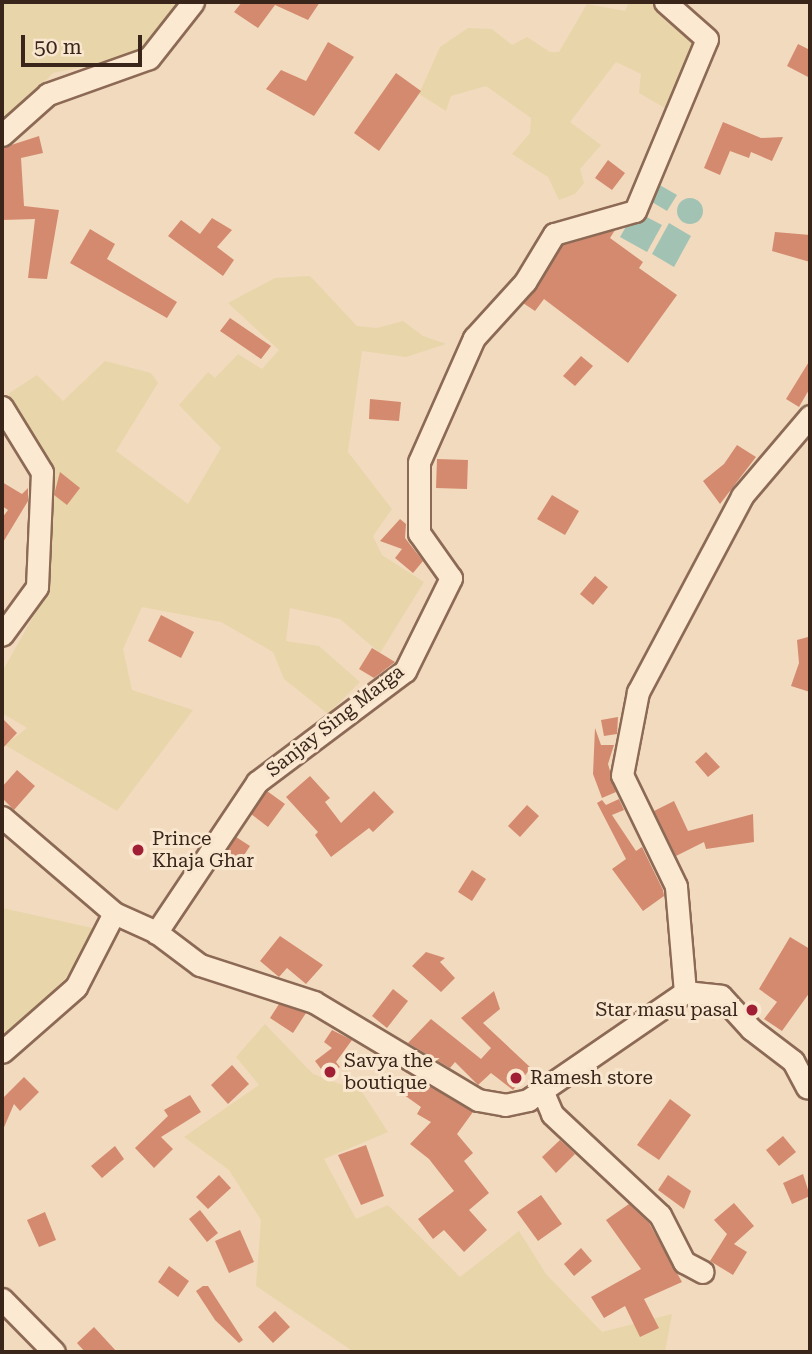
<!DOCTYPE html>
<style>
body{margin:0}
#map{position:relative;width:812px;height:1354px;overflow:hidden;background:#f2dabe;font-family:"Roboto Serif",serif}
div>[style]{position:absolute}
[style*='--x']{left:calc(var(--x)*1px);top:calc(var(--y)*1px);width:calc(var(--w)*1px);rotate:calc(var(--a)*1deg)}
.farmland>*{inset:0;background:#e8d5aa}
.water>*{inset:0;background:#a2c3b4}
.round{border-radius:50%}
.building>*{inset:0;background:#d48a6f}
.roads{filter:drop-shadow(2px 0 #8c6a55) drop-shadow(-2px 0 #8c6a55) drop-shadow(0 2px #8c6a55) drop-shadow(0 -2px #8c6a55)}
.minor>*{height:21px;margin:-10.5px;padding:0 10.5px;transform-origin:10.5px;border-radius:10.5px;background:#fce9d2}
.dots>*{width:19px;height:19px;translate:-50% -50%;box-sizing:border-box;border:4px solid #f9e6ce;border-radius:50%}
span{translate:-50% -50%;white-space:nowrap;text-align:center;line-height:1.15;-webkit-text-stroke:6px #f9e6ce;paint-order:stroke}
.street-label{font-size:19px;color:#3a251b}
.poi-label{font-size:19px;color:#3a251b}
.left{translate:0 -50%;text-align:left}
.right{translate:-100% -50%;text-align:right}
.frame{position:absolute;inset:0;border:4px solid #3a251b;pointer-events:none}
.scale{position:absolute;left:21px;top:35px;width:121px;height:32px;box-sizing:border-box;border:4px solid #3a251b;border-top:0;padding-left:9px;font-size:21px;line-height:24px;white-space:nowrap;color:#3a251b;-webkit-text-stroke:5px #f9e6ce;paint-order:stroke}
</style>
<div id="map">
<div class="farmland">
<div style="clip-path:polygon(2px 2px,184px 2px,131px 57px,53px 73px,2px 126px)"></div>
<div style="clip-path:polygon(629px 2px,654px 2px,695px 44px,670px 111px,639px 93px,641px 74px,616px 62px,570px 122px,601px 145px,580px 169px,584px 183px,575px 194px,559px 200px,548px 177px,512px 154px,530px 133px,531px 118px,486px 86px,451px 96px,446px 111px,419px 94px,440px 47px,468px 28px,492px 29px,512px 45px,527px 37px,550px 52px,559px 52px,587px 4px,625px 11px)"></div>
<div style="clip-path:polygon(310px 276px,357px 326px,377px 328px,403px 321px,423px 336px,446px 344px,406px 357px,362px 351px,348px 452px,392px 509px,373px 536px,382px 555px,424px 582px,380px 653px,340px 619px,290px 608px,286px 641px,319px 646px,360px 682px,328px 714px,284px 679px,273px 652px,221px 622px,142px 607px,123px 649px,132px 690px,193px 710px,117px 811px,5px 745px,27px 728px,2px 713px,2px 672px,50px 587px,47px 457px,8px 394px,37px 375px,63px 401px,105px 361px,151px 373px,158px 383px,116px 451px,188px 504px,221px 448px,179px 405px,208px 372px,215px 378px,238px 354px,262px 369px,279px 350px,228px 303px,275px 278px)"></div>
<div style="clip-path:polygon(2px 908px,97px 929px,65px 979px,2px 1041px)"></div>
<div style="clip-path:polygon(265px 1024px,313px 1074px,362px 1092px,388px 1132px,324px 1159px,356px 1219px,388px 1205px,460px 1277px,519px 1231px,546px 1274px,602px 1332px,672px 1314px,665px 1352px,354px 1352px,256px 1286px,261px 1220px,229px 1170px,184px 1137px,259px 1085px,236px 1057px)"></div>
</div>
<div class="water">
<div style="clip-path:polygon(651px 180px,677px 195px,667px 211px,642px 196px)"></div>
<div class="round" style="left:677px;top:198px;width:26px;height:26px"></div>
<div style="clip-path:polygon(635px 211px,662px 225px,647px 252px,620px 237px)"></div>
<div style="clip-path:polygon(669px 223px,691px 236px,674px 267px,652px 254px)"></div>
</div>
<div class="building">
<div style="clip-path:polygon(242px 2px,320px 2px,308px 20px,275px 5px,258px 28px,234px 12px)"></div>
<div style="clip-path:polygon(328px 42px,354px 57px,314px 116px,266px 89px,281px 70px,306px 81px)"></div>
<div style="clip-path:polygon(798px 44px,810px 50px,810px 78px,787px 66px)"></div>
<div style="clip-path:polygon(396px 73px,421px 91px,379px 151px,354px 133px)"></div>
<div style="clip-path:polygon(723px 122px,761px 138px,783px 137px,772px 161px,751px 152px,749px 158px,730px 151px,720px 175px,704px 168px)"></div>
<div style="clip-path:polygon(39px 136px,43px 153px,21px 158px,24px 206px,59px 210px,47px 279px,28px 278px,35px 219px,2px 220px,2px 148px)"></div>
<div style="clip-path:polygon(608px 160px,625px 173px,612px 190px,595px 178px)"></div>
<div style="clip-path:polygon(212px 218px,232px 230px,217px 247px,234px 260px,223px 276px,168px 236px,181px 220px,200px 234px)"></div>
<div style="clip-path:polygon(90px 229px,115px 244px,107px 259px,177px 302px,167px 318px,70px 263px)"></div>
<div style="clip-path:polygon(615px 230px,610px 238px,643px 262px,639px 268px,677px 295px,628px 363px,544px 299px,535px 311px,523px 303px,563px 245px)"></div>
<div style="clip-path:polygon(775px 232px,810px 235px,810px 262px,772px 251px)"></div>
<div style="clip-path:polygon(230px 318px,271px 346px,261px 359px,220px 331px)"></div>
<div style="clip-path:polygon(581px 356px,593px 366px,575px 386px,563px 376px)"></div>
<div style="clip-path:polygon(810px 360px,810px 388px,799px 407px,786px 399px)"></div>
<div style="clip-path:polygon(370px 399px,401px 402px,399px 421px,369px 419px)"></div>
<div style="clip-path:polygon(737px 445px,756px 457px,720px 504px,703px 481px,724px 464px)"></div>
<div style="clip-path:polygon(437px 459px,468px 460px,467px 489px,436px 488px)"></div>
<div style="clip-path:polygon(60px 472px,80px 488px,67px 505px,54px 495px)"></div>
<div style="clip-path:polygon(2px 482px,22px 494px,28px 488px,28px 501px,2px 544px,2px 518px,8px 510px,2px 506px)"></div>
<div style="clip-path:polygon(552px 495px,579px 511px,565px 535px,537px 519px)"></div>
<div style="clip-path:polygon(400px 519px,406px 524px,405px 538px,423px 561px,413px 573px,395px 558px,402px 549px,380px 541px)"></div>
<div style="clip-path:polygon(595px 576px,608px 587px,593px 605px,580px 594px)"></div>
<div style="clip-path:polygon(161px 615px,194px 632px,181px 658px,148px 641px)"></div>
<div style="clip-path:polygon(808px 637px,810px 638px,810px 692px,791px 686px,799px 663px,797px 640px)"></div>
<div style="clip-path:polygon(372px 648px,395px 662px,374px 678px,359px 669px)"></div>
<div style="clip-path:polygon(618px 717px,617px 734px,604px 736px,601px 720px)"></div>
<div style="clip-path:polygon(2px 718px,17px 733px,2px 749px)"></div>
<div style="clip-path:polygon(595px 728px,601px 745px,614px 745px,608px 764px,616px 792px,602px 798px,593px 774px)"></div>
<div style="clip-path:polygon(706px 752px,720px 767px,708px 777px,695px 762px)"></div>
<div style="clip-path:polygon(17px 770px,35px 786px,14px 810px,2px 798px,2px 787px)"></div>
<div style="clip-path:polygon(310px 776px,330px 798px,325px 802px,341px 823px,374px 791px,394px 812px,373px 832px,369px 828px,331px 857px,315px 835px,318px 832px,286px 797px)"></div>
<div style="clip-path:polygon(267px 791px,285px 804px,268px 827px,251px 814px)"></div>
<div style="clip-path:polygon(619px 799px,624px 810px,612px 815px,636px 851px,642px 847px,663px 890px,664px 896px,643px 911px,612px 869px,626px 859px,597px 803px,602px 800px,606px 805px)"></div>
<div style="clip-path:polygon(674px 801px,688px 831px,753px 814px,754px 842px,706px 849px,704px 842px,676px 856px,654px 811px)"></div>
<div style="clip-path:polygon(527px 805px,539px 816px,520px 837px,508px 826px)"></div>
<div style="clip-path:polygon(236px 837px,250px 846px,235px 869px,221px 860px)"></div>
<div style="clip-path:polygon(472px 870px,486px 879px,472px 901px,458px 892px)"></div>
<div style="clip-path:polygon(280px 936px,323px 965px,306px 984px,287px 968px,279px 977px,260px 961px)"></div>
<div style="clip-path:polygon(790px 937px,810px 949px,810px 992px,782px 1031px,764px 1019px,777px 1002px,759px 989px)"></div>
<div style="clip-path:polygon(426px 952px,445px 958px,440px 962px,455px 978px,441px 992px,412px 966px)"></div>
<div style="clip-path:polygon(393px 989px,408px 1001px,387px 1028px,372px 1016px)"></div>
<div style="clip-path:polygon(494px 991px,500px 1009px,483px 1023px,531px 1068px,513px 1090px,491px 1073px,478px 1085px,455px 1062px,450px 1068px,408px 1043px,431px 1019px,481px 1059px,491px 1048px,461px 1018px)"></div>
<div style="clip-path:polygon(279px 1004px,306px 1013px,293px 1033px,270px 1018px)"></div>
<div style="clip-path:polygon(332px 1030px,352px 1040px,336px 1062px,340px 1067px,327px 1077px,315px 1061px,332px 1048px,324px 1042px)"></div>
<div style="clip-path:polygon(232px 1065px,249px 1084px,228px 1104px,211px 1085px)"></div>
<div style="clip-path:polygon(412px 1076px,473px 1112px,457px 1134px,473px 1153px,464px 1161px,489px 1193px,469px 1210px,487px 1230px,464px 1252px,444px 1230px,433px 1239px,418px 1219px,454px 1191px,429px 1159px,410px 1144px,431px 1122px,417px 1114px,421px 1107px,400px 1092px)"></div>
<div style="clip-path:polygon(24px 1077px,39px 1092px,20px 1111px,14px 1104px,2px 1132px,2px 1099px)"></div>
<div style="clip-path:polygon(190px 1095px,201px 1112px,161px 1137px,173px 1149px,154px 1168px,135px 1148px,168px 1116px,164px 1110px)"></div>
<div style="clip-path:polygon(670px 1099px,691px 1115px,659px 1160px,637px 1145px)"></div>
<div style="clip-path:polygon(783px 1136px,796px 1152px,779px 1166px,766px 1150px)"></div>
<div style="clip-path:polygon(560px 1140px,575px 1154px,556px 1173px,542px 1157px)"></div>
<div style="clip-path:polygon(366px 1145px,384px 1196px,361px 1205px,338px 1155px)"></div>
<div style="clip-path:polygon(115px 1146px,124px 1159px,102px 1178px,91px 1166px)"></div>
<div style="clip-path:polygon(803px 1174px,810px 1196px,792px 1204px,783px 1183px)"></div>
<div style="clip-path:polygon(219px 1175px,231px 1188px,208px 1209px,196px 1197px)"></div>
<div style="clip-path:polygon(668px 1175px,691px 1191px,684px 1209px,658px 1190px)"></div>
<div style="clip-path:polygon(541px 1195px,562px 1224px,538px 1241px,517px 1212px)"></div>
<div style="clip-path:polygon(734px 1203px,754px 1226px,734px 1244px,747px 1252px,733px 1275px,710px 1261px,727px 1234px,714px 1220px)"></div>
<div style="clip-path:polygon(629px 1204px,649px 1223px,682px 1282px,644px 1299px,659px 1328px,640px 1337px,625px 1306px,604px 1318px,591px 1297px,641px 1269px,606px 1220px)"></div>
<div style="clip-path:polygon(200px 1210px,218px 1233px,207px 1242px,189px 1219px)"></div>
<div style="clip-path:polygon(45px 1212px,56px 1240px,39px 1247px,27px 1220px)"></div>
<div style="clip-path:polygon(240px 1230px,254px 1262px,229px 1273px,215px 1241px)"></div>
<div style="clip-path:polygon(581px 1248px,592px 1261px,574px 1276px,564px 1264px)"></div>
<div style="clip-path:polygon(169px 1266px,189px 1281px,178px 1297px,158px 1282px)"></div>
<div style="clip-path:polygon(203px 1286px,208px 1286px,243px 1340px,239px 1343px,215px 1320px,196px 1291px)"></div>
<div style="clip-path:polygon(275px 1311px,290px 1327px,273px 1343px,258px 1327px)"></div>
<div style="clip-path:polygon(94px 1327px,117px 1352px,85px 1352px,77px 1343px)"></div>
</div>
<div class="roads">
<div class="minor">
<div style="--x:2;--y:135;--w:62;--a:-41.7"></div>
<div style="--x:48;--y:94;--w:107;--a:-19.6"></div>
<div style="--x:149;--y:58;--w:71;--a:-51.8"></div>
<div style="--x:2;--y:407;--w:76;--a:58.4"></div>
<div style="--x:42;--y:472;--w:115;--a:92.5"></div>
<div style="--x:37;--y:587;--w:59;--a:126.1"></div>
<div style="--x:2;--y:817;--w:148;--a:40.6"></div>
<div style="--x:114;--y:913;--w:83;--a:117.2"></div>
<div style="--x:76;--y:987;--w:98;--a:138.7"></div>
<div style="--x:114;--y:913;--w:46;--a:24.3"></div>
<div style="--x:156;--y:932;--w:55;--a:36.9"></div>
<div style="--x:200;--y:965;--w:120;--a:18"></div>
<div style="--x:314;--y:1002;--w:191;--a:30.9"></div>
<div style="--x:478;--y:1100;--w:27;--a:10"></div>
<div style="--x:505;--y:1105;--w:24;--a:-12"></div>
<div style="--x:528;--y:1100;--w:191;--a:-34.5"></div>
<div style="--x:685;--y:992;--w:36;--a:6"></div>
<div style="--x:721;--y:996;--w:45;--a:47.7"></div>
<div style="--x:751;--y:1029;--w:53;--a:37.3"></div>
<div style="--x:793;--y:1061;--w:30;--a:62"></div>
<div style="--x:156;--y:933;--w:182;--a:-56.2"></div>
<div style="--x:257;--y:782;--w:185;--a:-36.9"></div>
<div style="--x:405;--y:671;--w:104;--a:-63.7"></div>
<div style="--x:451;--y:578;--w:55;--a:-125.4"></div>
<div style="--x:419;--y:533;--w:71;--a:-90"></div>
<div style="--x:419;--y:462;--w:136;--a:-66.1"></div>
<div style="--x:474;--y:338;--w:76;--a:-47.7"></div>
<div style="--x:525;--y:282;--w:56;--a:-58.9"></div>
<div style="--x:554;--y:234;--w:84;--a:-15.9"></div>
<div style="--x:635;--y:211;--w:186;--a:-67.3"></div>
<div style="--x:707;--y:39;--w:56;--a:-138.6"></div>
<div style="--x:685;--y:992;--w:106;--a:-94.9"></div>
<div style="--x:676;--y:886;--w:123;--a:-115.9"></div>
<div style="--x:622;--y:775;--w:85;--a:-79.1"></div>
<div style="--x:638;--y:692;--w:222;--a:-62"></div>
<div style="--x:742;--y:496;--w:105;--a:-49.6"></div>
<div style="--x:542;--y:1090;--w:26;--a:67"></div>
<div style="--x:552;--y:1114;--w:148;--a:43.1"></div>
<div style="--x:660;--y:1215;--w:53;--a:62.9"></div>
<div style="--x:684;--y:1262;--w:21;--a:28"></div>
<div style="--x:2;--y:1299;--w:74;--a:45.5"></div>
</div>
</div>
<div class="dots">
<div style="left:138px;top:850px;background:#a11f34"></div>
<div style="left:752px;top:1010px;background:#a11f34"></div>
<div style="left:330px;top:1072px;background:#a11f34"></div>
<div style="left:516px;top:1078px;background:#a11f34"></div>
</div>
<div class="street-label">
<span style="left:335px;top:721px;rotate:-38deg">Sanjay Sing Marga</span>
</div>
<div class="poi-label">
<span class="left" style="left:152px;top:850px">Prince<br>Khaja Ghar</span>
<span class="right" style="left:738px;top:1010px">Star masu pasal</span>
<span class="left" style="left:344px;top:1072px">Savya the<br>boutique</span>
<span class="left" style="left:530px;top:1078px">Ramesh store</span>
</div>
<div class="frame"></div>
<div class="scale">50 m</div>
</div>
